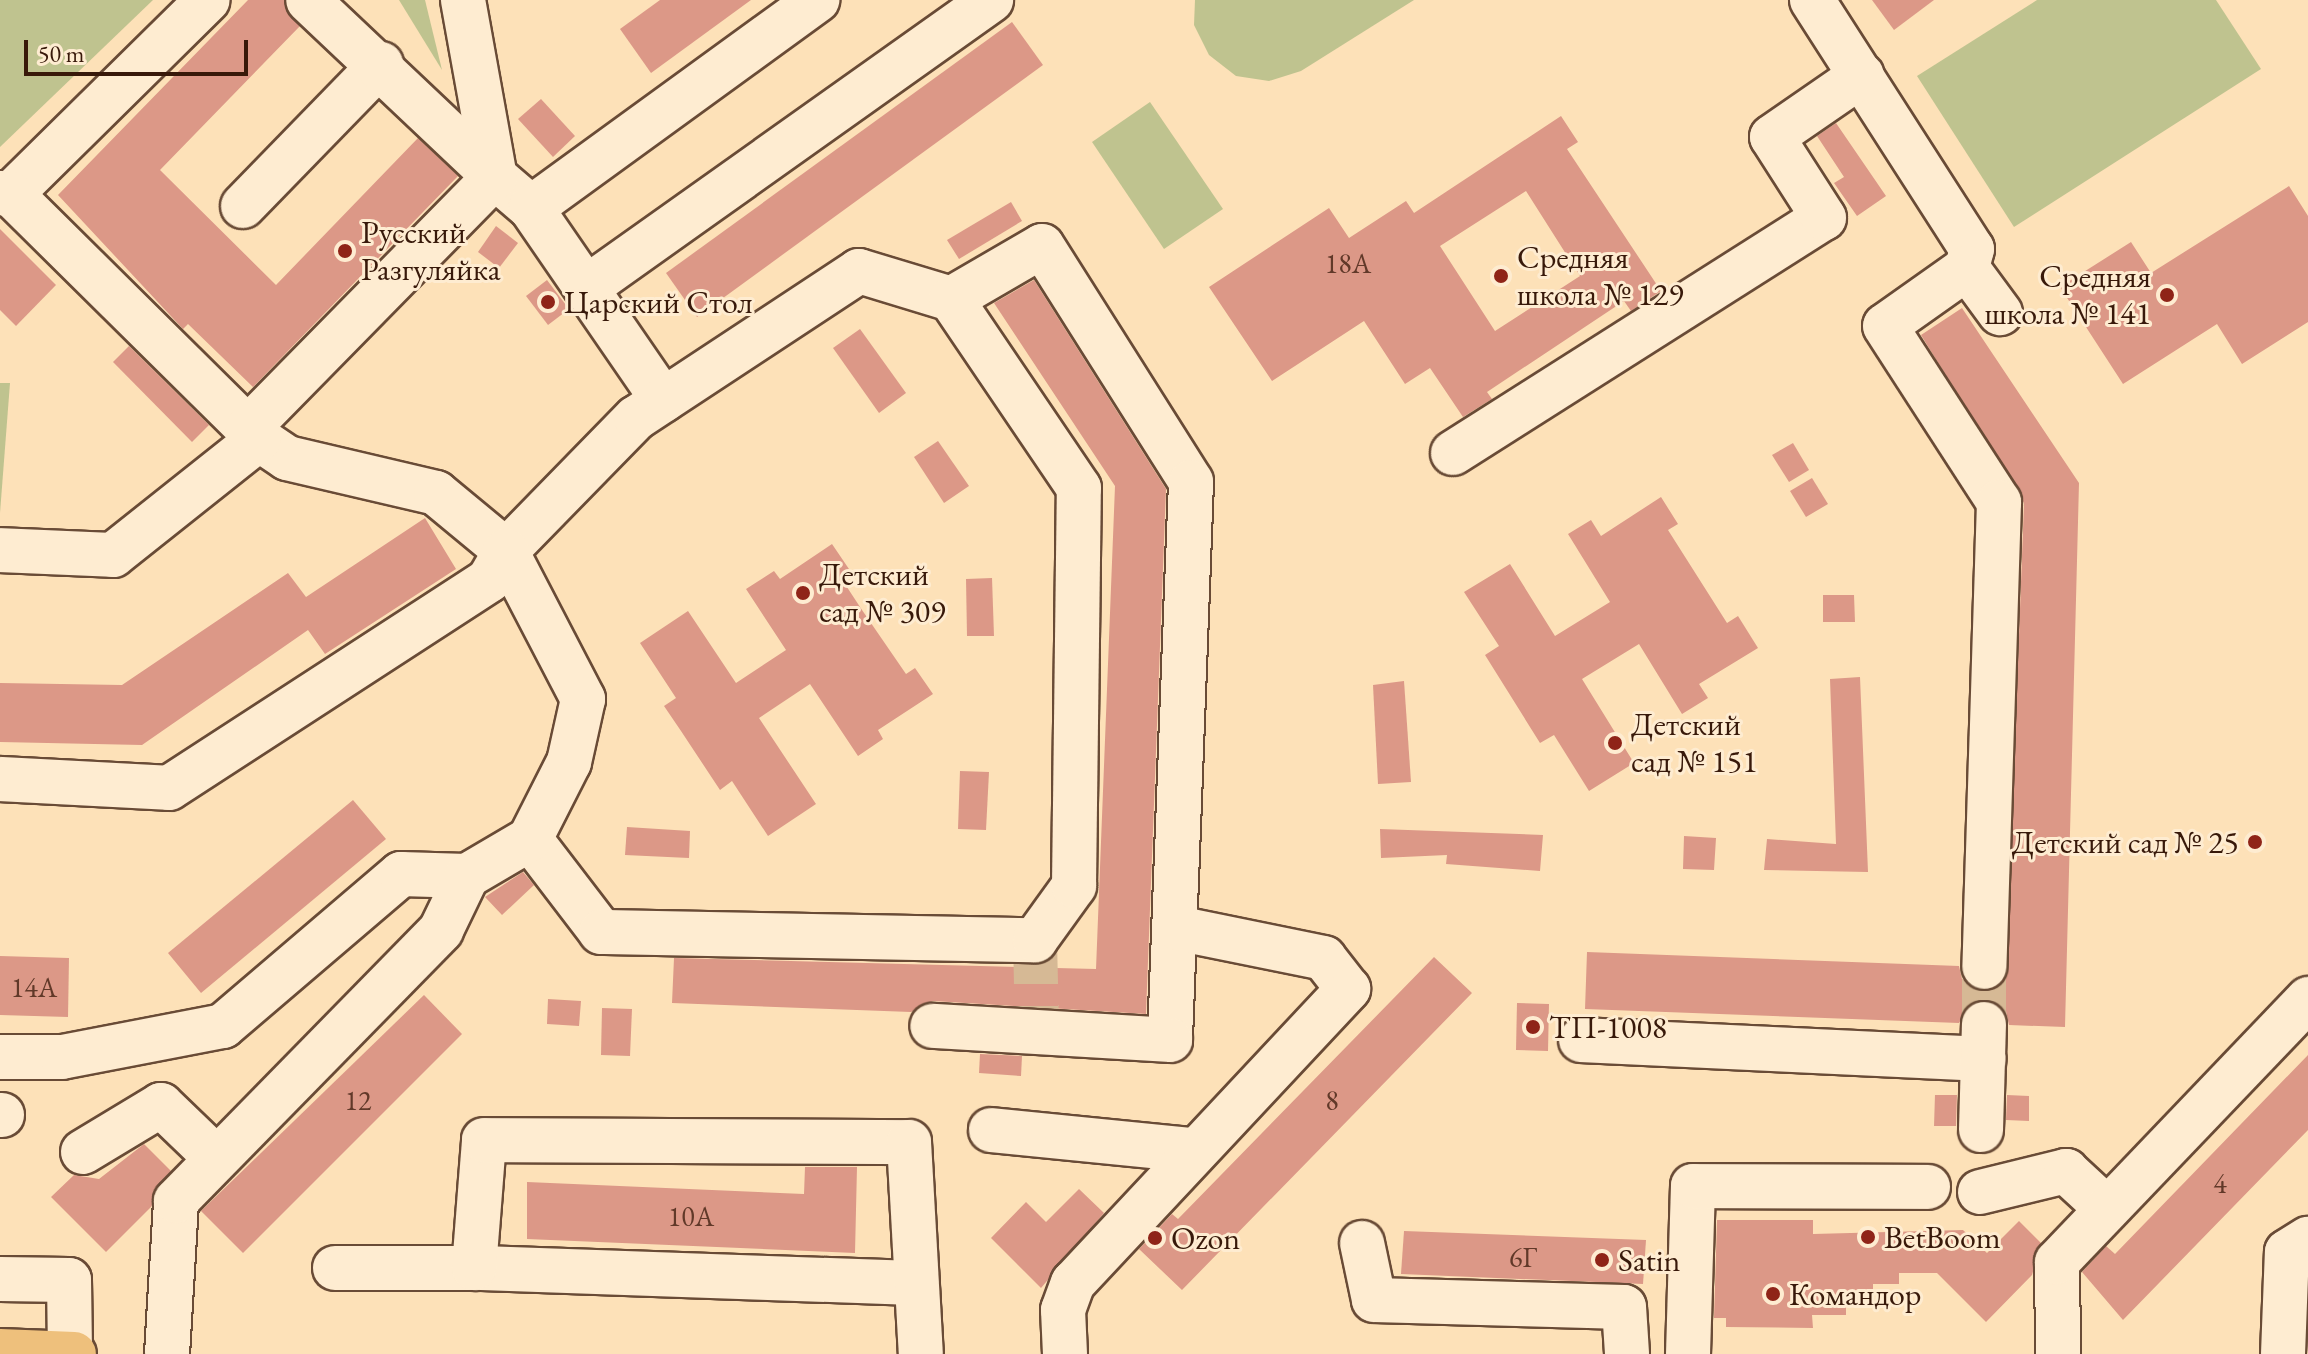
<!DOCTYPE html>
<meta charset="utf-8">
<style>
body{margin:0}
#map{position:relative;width:2308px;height:1354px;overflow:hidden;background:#fde1b8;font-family:"EB Garamond",serif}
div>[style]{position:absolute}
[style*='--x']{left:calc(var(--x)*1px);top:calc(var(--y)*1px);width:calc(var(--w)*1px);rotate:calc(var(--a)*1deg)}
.green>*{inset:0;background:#bfc38f}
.building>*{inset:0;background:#dc9887}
.minor-tunnel>*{height:44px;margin-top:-22px;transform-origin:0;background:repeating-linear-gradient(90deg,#d6b995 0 44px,transparent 0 66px)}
.roads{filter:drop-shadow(2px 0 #694b36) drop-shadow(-2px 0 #694b36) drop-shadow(0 2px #694b36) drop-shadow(0 -2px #694b36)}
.minor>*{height:44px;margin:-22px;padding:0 22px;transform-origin:22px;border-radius:22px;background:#feecd1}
.major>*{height:44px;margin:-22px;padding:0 22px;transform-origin:22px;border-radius:22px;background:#eec07c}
.dots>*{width:22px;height:22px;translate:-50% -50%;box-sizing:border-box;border:4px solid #feecd1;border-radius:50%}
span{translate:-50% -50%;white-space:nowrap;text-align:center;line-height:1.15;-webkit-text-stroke:6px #feecd1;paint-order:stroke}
.number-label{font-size:28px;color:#613929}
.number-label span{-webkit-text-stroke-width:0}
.poi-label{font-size:32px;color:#38190a}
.left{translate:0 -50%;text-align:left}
.right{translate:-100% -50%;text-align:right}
.scale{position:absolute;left:24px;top:40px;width:224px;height:36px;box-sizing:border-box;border:4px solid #38190a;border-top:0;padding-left:10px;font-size:24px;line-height:28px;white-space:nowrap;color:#38190a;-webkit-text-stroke:6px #feecd1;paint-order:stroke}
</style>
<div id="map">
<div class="green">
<div style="clip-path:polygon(0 0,153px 0,0 147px)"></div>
<div style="clip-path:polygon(399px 0,425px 0,442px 70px)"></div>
<div style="clip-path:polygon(1195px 0,1414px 0,1301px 71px,1269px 81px,1236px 76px,1209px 55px,1194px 25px)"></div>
<div style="clip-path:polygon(2037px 0,2216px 0,2261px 69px,2014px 227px,1917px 76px)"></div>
<div style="clip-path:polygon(1150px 102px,1223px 209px,1164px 249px,1092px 142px)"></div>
<div style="clip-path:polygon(0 383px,10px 383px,0 513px)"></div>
</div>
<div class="building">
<div style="clip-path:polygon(248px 0,284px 0,300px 26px,160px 170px,276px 285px,418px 138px,458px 176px,253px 387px,188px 324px,183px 329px,58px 195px)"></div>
<div style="clip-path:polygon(660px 0,751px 0,651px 73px,620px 29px)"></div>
<div style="clip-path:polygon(1872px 0,1934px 0,1894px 30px)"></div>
<div style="clip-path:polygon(1012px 22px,1043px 65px,697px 317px,666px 273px)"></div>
<div style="clip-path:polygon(541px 99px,575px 136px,553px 157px,518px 119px)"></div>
<div style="clip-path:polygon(evenodd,1561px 116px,1578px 142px,1567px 149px,1661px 291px,1631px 311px,1624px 301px,1487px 392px,1492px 399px,1463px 417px,1430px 368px,1405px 384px,1364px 321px,1272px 381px,1209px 287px,1329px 208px,1349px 238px,1406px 201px,1414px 213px,1561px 116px,1526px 191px,1580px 276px,1495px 331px,1440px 246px,1526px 191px)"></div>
<div style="clip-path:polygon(1836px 123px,1886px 196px,1857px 216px,1834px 183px,1844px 177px,1817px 136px)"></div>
<div style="clip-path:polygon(2289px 186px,2308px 216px,2308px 322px,2242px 364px,2217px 324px,2123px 384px,2060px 287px,2131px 242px,2151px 273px)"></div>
<div style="clip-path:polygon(1011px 202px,1022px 221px,959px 259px,947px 240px)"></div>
<div style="clip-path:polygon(496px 226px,518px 243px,499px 268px,478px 252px)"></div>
<div style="clip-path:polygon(0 229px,56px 285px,16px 326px,0 310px)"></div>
<div style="clip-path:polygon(547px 280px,569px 309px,548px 325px,526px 296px)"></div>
<div style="clip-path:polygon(1034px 280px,1166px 489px,1146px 1014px,933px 1001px,911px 1012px,672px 1003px,674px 958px,1096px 969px,1115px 486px,994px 303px)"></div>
<div style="clip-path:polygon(1962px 308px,2079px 483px,2065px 1027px,2009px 1025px,2006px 1011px,1985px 999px,1971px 1002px,1959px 1023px,1585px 1009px,1587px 952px,1959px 966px,1962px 979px,1982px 992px,2006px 979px,2024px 503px,1921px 335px)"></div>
<div style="clip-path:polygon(860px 329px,906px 393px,879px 413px,833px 348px)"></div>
<div style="clip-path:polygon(129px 346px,209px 425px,192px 442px,113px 362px)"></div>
<div style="clip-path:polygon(938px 441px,969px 486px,944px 503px,914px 457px)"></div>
<div style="clip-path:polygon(1793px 443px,1809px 470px,1789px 482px,1772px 455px)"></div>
<div style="clip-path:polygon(1812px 478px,1828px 504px,1806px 517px,1790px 491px)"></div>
<div style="clip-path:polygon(1661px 497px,1678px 524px,1668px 530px,1727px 623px,1738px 616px,1758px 648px,1699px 684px,1708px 698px,1682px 714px,1639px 644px,1582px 679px,1634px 763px,1589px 791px,1554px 735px,1540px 743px,1485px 655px,1499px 646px,1464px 592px,1510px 564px,1555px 636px,1610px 602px,1568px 534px,1591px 520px,1601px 536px)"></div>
<div style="clip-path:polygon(425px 518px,456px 569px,325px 654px,308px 630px,142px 745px,0 742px,0 683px,122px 685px,288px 573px,306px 597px)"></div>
<div style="clip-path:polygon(832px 544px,851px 572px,841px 578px,862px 610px,906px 674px,915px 668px,933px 694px,878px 730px,883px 739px,858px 756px,810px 684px,759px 718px,816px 804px,768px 836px,732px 781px,720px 790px,681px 731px,664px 706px,676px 698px,640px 643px,688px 611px,736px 683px,786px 650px,746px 589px,774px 571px,780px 579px)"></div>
<div style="clip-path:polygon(992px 578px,994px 636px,967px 636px,966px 579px)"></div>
<div style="clip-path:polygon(1823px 595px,1854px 595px,1855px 622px,1823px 622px)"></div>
<div style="clip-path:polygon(1860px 677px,1868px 872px,1764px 870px,1767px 839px,1836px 844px,1830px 679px)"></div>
<div style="clip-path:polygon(1404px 681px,1411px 782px,1378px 784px,1373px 685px)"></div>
<div style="clip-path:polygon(960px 771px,989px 772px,986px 830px,958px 829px)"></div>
<div style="clip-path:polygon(353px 800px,386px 839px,201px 993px,168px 953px)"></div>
<div style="clip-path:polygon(627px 827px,690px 831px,689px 858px,625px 855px)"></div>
<div style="clip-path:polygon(1380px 829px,1543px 835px,1540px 871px,1446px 864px,1447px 855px,1381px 858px)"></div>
<div style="clip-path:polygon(1684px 836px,1716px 838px,1714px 870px,1683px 869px)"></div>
<div style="clip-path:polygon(523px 872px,534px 885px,502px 915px,485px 897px)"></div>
<div style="clip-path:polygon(0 956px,69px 958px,68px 1017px,0 1015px)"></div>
<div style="clip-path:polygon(1434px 957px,1472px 993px,1182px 1290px,1139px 1249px,1172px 1214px,1178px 1219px)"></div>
<div style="clip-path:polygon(424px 995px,462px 1034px,243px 1253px,201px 1211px)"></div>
<div style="clip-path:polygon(548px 999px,581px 1001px,579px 1026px,547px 1024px)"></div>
<div style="clip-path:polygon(1517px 1003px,1549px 1004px,1548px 1051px,1516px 1050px)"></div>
<div style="clip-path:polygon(602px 1008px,632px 1009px,630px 1056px,601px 1055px)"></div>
<div style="clip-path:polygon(980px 1054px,1022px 1056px,1021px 1076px,979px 1073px)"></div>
<div style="clip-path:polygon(2308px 1055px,2308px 1130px,2123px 1320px,2082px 1272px,2106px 1246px,2115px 1254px)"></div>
<div style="clip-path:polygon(1935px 1095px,1957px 1095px,1956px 1126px,1934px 1126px)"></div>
<div style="clip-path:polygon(2007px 1095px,2029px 1096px,2029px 1121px,2006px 1120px)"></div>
<div style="clip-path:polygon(144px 1144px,171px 1171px,151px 1207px,106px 1252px,51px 1197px,74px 1175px,99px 1179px)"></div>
<div style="clip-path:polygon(805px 1167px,857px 1167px,855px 1253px,527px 1239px,527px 1182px,804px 1194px)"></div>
<div style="clip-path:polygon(1079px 1189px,1104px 1213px,1041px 1288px,991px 1238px,1026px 1202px,1046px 1222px)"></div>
<div style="clip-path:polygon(1717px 1220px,1813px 1220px,1813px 1234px,1963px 1230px,1987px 1253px,2019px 1221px,2041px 1243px,2032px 1275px,1986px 1322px,1937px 1273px,1899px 1273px,1899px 1284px,1873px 1284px,1873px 1301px,1846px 1302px,1846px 1315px,1812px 1315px,1813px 1328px,1726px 1327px,1726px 1318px,1714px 1318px)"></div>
<div style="clip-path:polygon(1404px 1231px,1646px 1240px,1643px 1284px,1401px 1274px)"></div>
</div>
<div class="minor-tunnel">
<div style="--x:1035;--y:940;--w:91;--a:88.7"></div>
<div style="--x:1984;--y:1024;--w:57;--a:-90"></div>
</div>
<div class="roads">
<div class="minor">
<div style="--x:463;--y:0;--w:180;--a:79.8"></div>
<div style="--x:495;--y:177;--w:48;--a:40.7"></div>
<div style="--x:531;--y:208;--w:233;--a:55.5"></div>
<div style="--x:1812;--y:0;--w:296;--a:57.3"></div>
<div style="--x:1972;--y:249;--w:20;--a:105"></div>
<div style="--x:1967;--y:268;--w:100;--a:144.7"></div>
<div style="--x:1885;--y:326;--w:210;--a:57.1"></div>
<div style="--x:1999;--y:502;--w:465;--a:91.8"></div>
<div style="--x:0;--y:193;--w:11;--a:5"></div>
<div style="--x:11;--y:194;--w:276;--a:-44.6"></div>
<div style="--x:11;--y:194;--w:349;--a:44.7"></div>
<div style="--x:259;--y:439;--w:34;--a:34"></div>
<div style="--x:287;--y:458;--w:153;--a:13.2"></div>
<div style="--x:436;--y:493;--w:91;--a:39.6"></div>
<div style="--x:506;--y:551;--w:186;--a:-45.7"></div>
<div style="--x:636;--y:418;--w:267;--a:-33.4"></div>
<div style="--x:859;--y:271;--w:96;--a:16.9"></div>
<div style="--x:243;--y:206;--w:198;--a:-45.8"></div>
<div style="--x:531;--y:208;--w:354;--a:-36"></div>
<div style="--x:1967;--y:268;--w:56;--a:53.7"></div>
<div style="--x:586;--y:288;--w:497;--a:-35.4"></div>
<div style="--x:1453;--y:453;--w:439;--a:-32.4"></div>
<div style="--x:1824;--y:218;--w:96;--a:-122.7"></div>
<div style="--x:1772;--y:137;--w:109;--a:-34.6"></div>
<div style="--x:0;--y:550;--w:113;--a:2.5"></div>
<div style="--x:113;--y:555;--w:186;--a:-38.5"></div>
<div style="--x:259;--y:439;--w:16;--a:-135"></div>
<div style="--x:248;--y:428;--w:352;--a:-45.5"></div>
<div style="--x:495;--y:177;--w:257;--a:-136.6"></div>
<div style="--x:0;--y:779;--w:169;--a:3"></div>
<div style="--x:169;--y:788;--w:382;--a:-33"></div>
<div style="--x:489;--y:580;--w:34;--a:-60"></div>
<div style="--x:506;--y:551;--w:167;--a:62.5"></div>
<div style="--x:583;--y:699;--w:65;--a:102.5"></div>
<div style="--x:569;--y:762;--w:86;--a:116.9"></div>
<div style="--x:530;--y:839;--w:117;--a:52.6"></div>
<div style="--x:601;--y:932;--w:434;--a:1.1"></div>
<div style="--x:1035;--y:940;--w:67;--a:-54.2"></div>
<div style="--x:1074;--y:886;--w:398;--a:-89.3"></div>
<div style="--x:1079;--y:488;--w:228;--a:-124.1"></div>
<div style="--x:951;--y:299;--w:105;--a:-30.2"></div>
<div style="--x:1042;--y:246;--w:279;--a:57.7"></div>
<div style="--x:1191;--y:482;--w:558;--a:92.16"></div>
<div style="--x:1170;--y:1040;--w:238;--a:-176.6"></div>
<div style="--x:1581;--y:1040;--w:403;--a:2.7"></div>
<div style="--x:0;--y:1057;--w:62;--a:0"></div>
<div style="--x:62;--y:1057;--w:164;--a:-10.9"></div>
<div style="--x:223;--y:1026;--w:234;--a:-40.5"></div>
<div style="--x:401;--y:874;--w:66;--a:1.7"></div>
<div style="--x:0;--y:1115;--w:2;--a:0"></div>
<div style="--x:991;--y:1130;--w:203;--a:5.7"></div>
<div style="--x:1981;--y:1130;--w:106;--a:-88.4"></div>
<div style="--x:83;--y:1152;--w:91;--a:-31.1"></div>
<div style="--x:161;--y:1105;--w:75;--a:43.9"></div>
<div style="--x:1980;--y:1192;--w:89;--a:-13.7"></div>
<div style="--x:2066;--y:1171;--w:53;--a:42.7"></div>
<div style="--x:1362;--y:1243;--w:58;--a:78.1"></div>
<div style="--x:1374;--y:1300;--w:250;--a:1.6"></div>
<div style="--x:1624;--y:1307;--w:47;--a:86.3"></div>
<div style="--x:335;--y:1268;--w:139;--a:0"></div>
<div style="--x:0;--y:1279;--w:69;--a:0.8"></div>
<div style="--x:69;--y:1280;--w:74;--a:89.2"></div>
<div style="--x:914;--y:1283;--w:440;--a:-178"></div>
<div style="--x:474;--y:1268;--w:128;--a:-85.5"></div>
<div style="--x:484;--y:1140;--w:425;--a:0.3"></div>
<div style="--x:909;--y:1142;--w:212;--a:86.8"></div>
<div style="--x:167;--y:1354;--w:153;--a:-86.6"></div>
<div style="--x:176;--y:1201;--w:379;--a:-45.6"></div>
<div style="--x:441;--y:930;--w:60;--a:-64.3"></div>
<div style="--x:467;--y:876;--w:73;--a:-30.4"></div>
<div style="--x:1065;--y:1354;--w:44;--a:-92.6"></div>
<div style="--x:1063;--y:1310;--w:29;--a:-70"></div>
<div style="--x:1073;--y:1283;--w:403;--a:-46.9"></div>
<div style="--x:1348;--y:989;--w:39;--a:-128"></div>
<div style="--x:1324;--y:958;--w:150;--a:-168.5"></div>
<div style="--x:1688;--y:1354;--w:168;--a:-88.3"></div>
<div style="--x:1693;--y:1186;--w:235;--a:0.2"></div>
<div style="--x:2058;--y:1354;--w:92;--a:-90.6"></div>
<div style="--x:2057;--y:1262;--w:364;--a:-46.3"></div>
<div style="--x:2283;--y:1354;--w:102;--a:-87.8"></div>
<div style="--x:2287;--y:1252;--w:25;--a:-32"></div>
</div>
<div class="major">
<div style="--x:0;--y:1351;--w:74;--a:2.3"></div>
</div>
</div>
<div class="dots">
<div style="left:345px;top:251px;background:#8f2418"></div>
<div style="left:1501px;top:276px;background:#8f2418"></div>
<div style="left:2167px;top:295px;background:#8f2418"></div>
<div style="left:548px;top:302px;background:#8f2418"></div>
<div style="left:803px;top:593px;background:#8f2418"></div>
<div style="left:1615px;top:743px;background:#8f2418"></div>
<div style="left:2255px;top:842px;background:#8f2418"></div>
<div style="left:1533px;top:1027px;background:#8f2418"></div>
<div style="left:1868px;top:1237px;background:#8f2418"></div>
<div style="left:1155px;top:1238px;background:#8f2418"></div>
<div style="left:1602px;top:1260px;background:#8f2418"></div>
<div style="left:1773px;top:1294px;background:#8f2418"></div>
</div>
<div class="number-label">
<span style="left:1348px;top:263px">18А</span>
<span style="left:34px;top:987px">14А</span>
<span style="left:358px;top:1100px">12</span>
<span style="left:1332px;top:1100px">8</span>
<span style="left:2220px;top:1183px">4</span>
<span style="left:691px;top:1216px">10А</span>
<span style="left:1523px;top:1257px">6Г</span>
</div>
<div class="poi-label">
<span class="left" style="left:361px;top:251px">Русский<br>Разгуляйка</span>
<span class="left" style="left:1517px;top:276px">Средняя<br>школа № 129</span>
<span class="right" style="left:2151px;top:295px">Средняя<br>школа № 141</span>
<span class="left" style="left:564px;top:302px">Царский Стол</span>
<span class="left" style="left:819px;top:593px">Детский<br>сад № 309</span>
<span class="left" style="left:1631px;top:743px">Детский<br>сад № 151</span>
<span class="right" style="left:2239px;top:842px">Детский сад № 25</span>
<span class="left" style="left:1549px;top:1027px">ТП-1008</span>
<span class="left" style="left:1884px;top:1237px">BetBoom</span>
<span class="left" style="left:1171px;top:1238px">Ozon</span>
<span class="left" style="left:1618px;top:1260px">Satin</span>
<span class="left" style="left:1789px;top:1294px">Командор</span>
</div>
<div class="scale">50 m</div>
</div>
